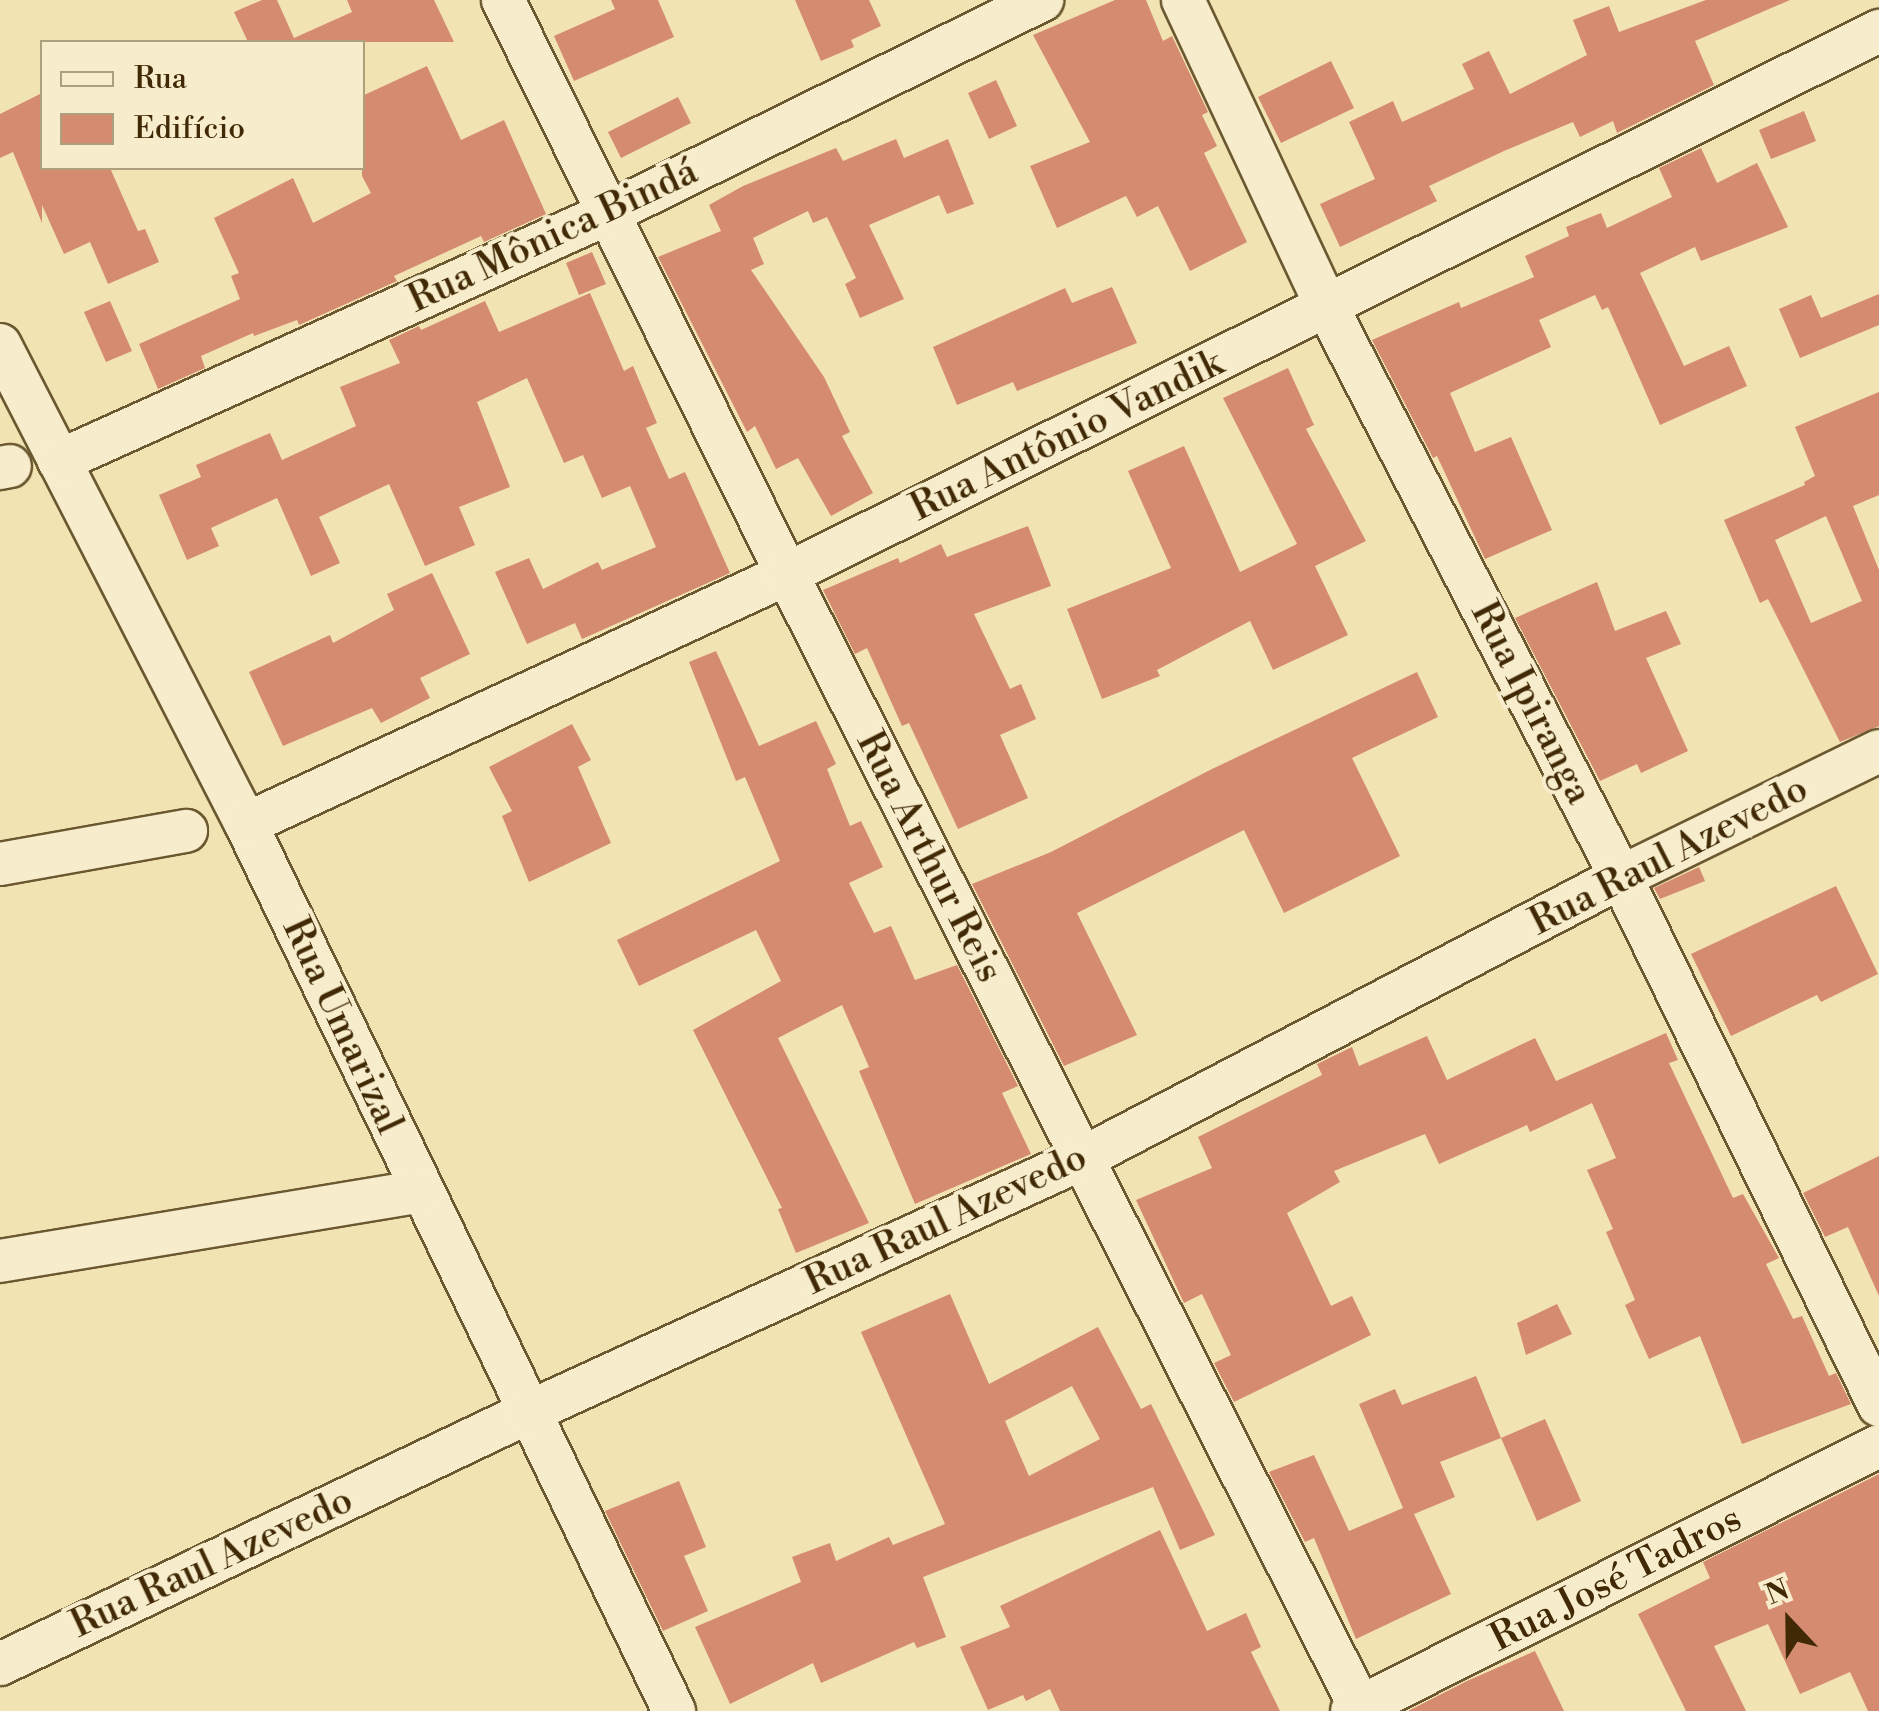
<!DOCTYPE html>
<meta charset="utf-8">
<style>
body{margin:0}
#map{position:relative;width:1879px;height:1711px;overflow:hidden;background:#f2e3b2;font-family:"Libre Bodoni",serif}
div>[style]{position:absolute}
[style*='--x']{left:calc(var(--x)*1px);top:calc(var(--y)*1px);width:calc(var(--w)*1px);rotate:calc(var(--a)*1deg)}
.building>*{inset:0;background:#d58b70}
.roads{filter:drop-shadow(2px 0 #6c5830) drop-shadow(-2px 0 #6c5830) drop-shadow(0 2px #6c5830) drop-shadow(0 -2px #6c5830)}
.minor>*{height:42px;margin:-21px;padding:0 21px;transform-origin:21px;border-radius:21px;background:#f7edcd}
span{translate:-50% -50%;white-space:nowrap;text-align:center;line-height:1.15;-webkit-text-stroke:8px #f7edcd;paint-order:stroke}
.street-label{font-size:38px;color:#402904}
.legend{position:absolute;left:40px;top:40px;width:325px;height:130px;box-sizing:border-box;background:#f7edcd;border:2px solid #ae9f7d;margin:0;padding:12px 18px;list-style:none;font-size:30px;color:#402904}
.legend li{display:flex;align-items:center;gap:20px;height:50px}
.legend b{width:50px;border:2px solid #ae9f7d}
.north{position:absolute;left:1739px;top:1571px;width:100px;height:100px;-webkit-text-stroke:8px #f7edcd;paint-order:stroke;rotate:338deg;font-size:28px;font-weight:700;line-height:40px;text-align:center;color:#402904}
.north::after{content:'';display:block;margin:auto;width:35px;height:45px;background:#402904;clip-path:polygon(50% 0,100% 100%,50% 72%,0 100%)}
</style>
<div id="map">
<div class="building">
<div style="clip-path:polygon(262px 0,277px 0,294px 38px,352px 12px,347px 0,434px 0,454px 42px,248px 42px,234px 12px)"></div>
<div style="clip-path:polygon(611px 0,658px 0,674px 37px,574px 81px,554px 36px,615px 9px)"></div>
<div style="clip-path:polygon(795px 0,869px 0,881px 26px,851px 40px,854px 47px,821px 61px)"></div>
<div style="clip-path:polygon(1115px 0,1146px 0,1163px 41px,1172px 36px,1208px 112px,1202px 115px,1217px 146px,1204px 153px,1247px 242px,1190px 271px,1158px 206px,1137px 217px,1126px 196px,1057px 228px,1030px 166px,1090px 142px,1033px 35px)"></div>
<div style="clip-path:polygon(1706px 0,1790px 0,1695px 41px,1714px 85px,1617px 133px,1613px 121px,1580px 137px,1573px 122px,1504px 151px,1429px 186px,1437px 201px,1340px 247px,1320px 204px,1375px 179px,1349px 122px,1393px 101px,1402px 122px,1474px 89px,1462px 64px,1489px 51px,1510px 94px,1587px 55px,1573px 20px,1609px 6px,1619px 32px)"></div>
<div style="clip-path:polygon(1331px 61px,1354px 108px,1281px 143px,1258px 97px)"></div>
<div style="clip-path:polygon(427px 66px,461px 140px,504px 120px,546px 214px,484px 242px,481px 236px,394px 276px,397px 281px,299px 325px,297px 320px,254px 336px,253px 333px,201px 356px,205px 368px,158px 389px,139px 344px,240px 299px,231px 276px,239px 273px,214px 218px,293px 178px,313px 223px,371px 193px,362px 176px,362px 96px)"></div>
<div style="clip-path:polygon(996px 80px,1017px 126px,989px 139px,968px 93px)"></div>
<div style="clip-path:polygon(42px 93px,42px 168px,110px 168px,138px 231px,145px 229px,159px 262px,108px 284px,90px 242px,64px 254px,42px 205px,42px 223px,13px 152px,0 158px,0 114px)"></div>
<div style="clip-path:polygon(678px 97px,691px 123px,621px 158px,608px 132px)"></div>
<div style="clip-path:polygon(1804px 111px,1816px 141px,1771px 159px,1759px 130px)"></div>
<div style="clip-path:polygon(896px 139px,904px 158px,948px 139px,974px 204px,947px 214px,939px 195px,869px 225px,904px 299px,860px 318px,845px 284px,856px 278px,827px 217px,813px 223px,808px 211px,753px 238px,764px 264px,751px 270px,824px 377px,850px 432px,842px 436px,873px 493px,831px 516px,798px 458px,776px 469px,755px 426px,747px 432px,658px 257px,721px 231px,709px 205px,743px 186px,836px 148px,843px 161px)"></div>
<div style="clip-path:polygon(1701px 148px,1717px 183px,1757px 163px,1788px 227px,1701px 261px,1695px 247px,1640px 273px,1684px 366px,1729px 346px,1747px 386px,1660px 425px,1608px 307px,1602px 310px,1595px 295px,1539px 320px,1551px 347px,1450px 393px,1475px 452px,1511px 437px,1552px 530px,1485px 559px,1437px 456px,1433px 458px,1372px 340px,1459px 302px,1461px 308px,1534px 277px,1525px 256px,1569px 236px,1566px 227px,1601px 213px,1607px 228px,1672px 197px,1659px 168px)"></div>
<div style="clip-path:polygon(592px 252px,606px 284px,579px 295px,566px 263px)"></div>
<div style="clip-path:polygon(1112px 287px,1137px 343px,1017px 391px,1013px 382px,957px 405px,933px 347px,1065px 288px,1072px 303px)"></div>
<div style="clip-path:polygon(590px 293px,624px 371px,633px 366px,657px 423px,646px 428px,669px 479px,685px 472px,730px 573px,582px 639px,575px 623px,527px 644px,495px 572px,529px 558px,543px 589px,598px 562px,602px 570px,656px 547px,630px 486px,602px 498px,583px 455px,564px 463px,527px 378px,477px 402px,510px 487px,459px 507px,475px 545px,425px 566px,389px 484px,319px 517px,340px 563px,311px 576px,277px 498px,211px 528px,219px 546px,187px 560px,159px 495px,201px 477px,196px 465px,270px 433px,282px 460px,356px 426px,340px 387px,400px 363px,389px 340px,419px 326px,421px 330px,485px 301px,499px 332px)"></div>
<div style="clip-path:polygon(1879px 294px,1879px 325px,1800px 358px,1779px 309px,1811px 295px,1821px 318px)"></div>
<div style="clip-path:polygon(110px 301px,132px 351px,106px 362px,84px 312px)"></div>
<div style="clip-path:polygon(1288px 368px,1314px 425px,1306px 429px,1366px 541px,1315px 566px,1348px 635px,1273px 670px,1250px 621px,1157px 670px,1160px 676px,1102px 699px,1067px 609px,1171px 568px,1128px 471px,1184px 446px,1240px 572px,1297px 544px,1223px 398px)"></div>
<div style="clip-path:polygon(evenodd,1879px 392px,1879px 495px,1853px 506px,1879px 570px,1879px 726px,1840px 742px,1768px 599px,1760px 603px,1724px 520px,1805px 485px,1804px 482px,1815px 476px,1795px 427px,1879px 392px,1826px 516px,1862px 601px,1811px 623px,1775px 540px,1826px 516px)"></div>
<div style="clip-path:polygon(1028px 526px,1051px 586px,974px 614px,1010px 689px,1021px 684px,1036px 719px,1000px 735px,1028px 798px,958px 829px,909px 723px,902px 726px,867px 648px,855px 654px,823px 590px,898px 558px,900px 563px,941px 544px,947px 557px)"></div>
<div style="clip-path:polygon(432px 573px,470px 654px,420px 678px,430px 698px,381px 723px,372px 708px,283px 746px,249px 672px,330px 635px,333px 643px,394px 610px,387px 594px)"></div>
<div style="clip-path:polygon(1597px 582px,1615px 631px,1666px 611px,1681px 644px,1646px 658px,1688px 751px,1641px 773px,1637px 764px,1600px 781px,1515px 618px)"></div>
<div style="clip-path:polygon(716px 651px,759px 746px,816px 721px,836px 764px,827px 769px,850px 826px,861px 821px,883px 867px,849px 883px,874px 933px,891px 926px,915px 980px,957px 965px,1018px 1086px,1002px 1093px,1031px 1154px,915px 1204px,859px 1071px,869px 1067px,842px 1005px,778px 1038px,869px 1223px,796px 1253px,778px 1209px,782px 1208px,693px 1030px,781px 981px,756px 930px,639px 986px,617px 940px,780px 861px,745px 777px,736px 781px,689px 662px)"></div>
<div style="clip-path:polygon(1417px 672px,1438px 717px,1352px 758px,1400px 856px,1284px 913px,1244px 830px,1077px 913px,1137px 1035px,1064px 1066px,972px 884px,1051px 852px,1212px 769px)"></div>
<div style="clip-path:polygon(572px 724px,591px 760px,578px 767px,611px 843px,529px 882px,502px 816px,512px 811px,489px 767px)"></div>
<div style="clip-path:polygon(1699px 867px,1705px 881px,1660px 899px,1654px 888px)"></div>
<div style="clip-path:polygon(1836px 886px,1878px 974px,1821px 1002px,1817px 995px,1731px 1036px,1691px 954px)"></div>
<div style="clip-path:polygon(1666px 1033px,1678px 1060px,1669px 1063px,1733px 1198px,1743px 1194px,1779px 1258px,1766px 1264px,1793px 1319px,1802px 1316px,1829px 1376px,1836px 1373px,1851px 1404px,1742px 1444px,1700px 1336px,1649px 1359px,1625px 1305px,1635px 1300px,1606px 1232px,1613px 1229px,1587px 1170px,1616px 1158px,1592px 1103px,1530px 1132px,1527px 1125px,1439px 1164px,1425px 1134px,1334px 1171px,1340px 1182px,1287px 1213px,1331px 1306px,1352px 1296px,1371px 1335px,1234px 1402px,1214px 1363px,1231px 1355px,1202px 1294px,1184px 1303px,1136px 1200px,1212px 1168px,1198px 1137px,1322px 1075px,1317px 1064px,1352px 1047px,1359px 1066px,1427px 1036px,1447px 1080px,1535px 1038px,1556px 1081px)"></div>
<div style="clip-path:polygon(1879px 1156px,1879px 1296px,1848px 1227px,1825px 1237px,1803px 1193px)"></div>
<div style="clip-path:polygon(evenodd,950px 1294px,989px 1384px,1098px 1327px,1141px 1409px,1151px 1404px,1215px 1535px,1180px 1550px,1153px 1487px,923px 1577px,946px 1637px,917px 1648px,914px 1642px,821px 1683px,813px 1663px,730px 1704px,695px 1627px,801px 1582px,792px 1557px,830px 1543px,836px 1561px,889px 1537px,893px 1545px,945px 1524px,861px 1332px,950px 1294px,1072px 1386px,1100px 1439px,1029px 1476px,1005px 1421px,1072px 1386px)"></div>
<div style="clip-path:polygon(1557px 1304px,1572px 1334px,1526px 1355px,1517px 1323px)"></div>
<div style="clip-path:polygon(1476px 1376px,1501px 1438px,1440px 1462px,1455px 1497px,1414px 1514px,1451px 1594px,1356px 1639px,1314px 1538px,1305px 1542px,1269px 1472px,1314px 1455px,1349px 1531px,1403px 1508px,1359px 1404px,1395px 1389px,1402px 1405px)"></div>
<div style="clip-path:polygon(1545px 1419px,1581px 1501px,1537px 1521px,1501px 1438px)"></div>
<div style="clip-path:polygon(1879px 1474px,1879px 1711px,1868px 1711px,1850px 1672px,1800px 1694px,1768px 1624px,1714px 1646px,1746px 1711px,1686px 1711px,1638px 1614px,1710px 1578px,1703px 1562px)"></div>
<div style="clip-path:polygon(679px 1481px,706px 1547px,684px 1556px,708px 1611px,663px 1631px,605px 1511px)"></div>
<div style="clip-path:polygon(1160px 1530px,1207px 1631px,1246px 1613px,1261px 1647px,1251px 1652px,1280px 1711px,1060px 1711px,1050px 1689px,1026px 1701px,1023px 1695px,988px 1710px,960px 1647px,1010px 1627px,1000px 1606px)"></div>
<div style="clip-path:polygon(1535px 1651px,1564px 1711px,1408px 1711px,1467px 1681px)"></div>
</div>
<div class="roads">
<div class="minor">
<div style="--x:503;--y:0;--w:640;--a:63.68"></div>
<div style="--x:787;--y:574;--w:1274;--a:63.17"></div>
<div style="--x:1183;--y:0;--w:339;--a:64.9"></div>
<div style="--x:1327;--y:307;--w:641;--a:62.72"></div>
<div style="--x:1621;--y:877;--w:588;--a:63.96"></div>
<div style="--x:0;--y:345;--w:538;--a:62.82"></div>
<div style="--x:246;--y:824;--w:985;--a:64.24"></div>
<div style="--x:59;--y:461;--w:603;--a:-24.27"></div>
<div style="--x:609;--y:213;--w:483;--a:-26.2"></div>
<div style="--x:0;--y:468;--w:10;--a:-11"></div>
<div style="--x:246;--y:824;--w:596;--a:-24.8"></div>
<div style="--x:787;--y:574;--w:1220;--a:-26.44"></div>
<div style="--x:0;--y:864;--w:189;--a:-10.1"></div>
<div style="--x:0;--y:1261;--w:427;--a:-9.4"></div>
<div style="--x:0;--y:1664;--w:584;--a:-25.47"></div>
<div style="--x:527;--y:1413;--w:609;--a:-24.63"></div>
<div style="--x:1081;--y:1159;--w:609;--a:-27.57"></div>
<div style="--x:1621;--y:877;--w:287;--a:-26"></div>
<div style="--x:1352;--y:1711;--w:590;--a:-26.7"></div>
</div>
</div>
<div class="street-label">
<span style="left:553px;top:236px;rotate:-25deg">Rua Mônica Bindá</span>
<span style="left:1067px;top:436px;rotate:-26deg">Rua Antônio Vandik</span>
<span style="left:1531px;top:703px;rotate:63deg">Rua Ipiranga</span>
<span style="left:1669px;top:856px;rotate:-27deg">Rua Raul Azevedo</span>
<span style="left:929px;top:857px;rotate:63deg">Rua Arthur Reis</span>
<span style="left:342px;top:1026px;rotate:65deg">Rua Umarizal</span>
<span style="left:946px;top:1220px;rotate:-25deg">Rua Raul Azevedo</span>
<span style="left:212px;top:1563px;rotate:-25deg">Rua Raul Azevedo</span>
<span style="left:1616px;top:1579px;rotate:-27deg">Rua José Tadros</span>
</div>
<ul class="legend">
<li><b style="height:12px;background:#f7edcd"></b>Rua</li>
<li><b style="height:28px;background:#d58b70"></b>Edifício</li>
</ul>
<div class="north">N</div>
</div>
